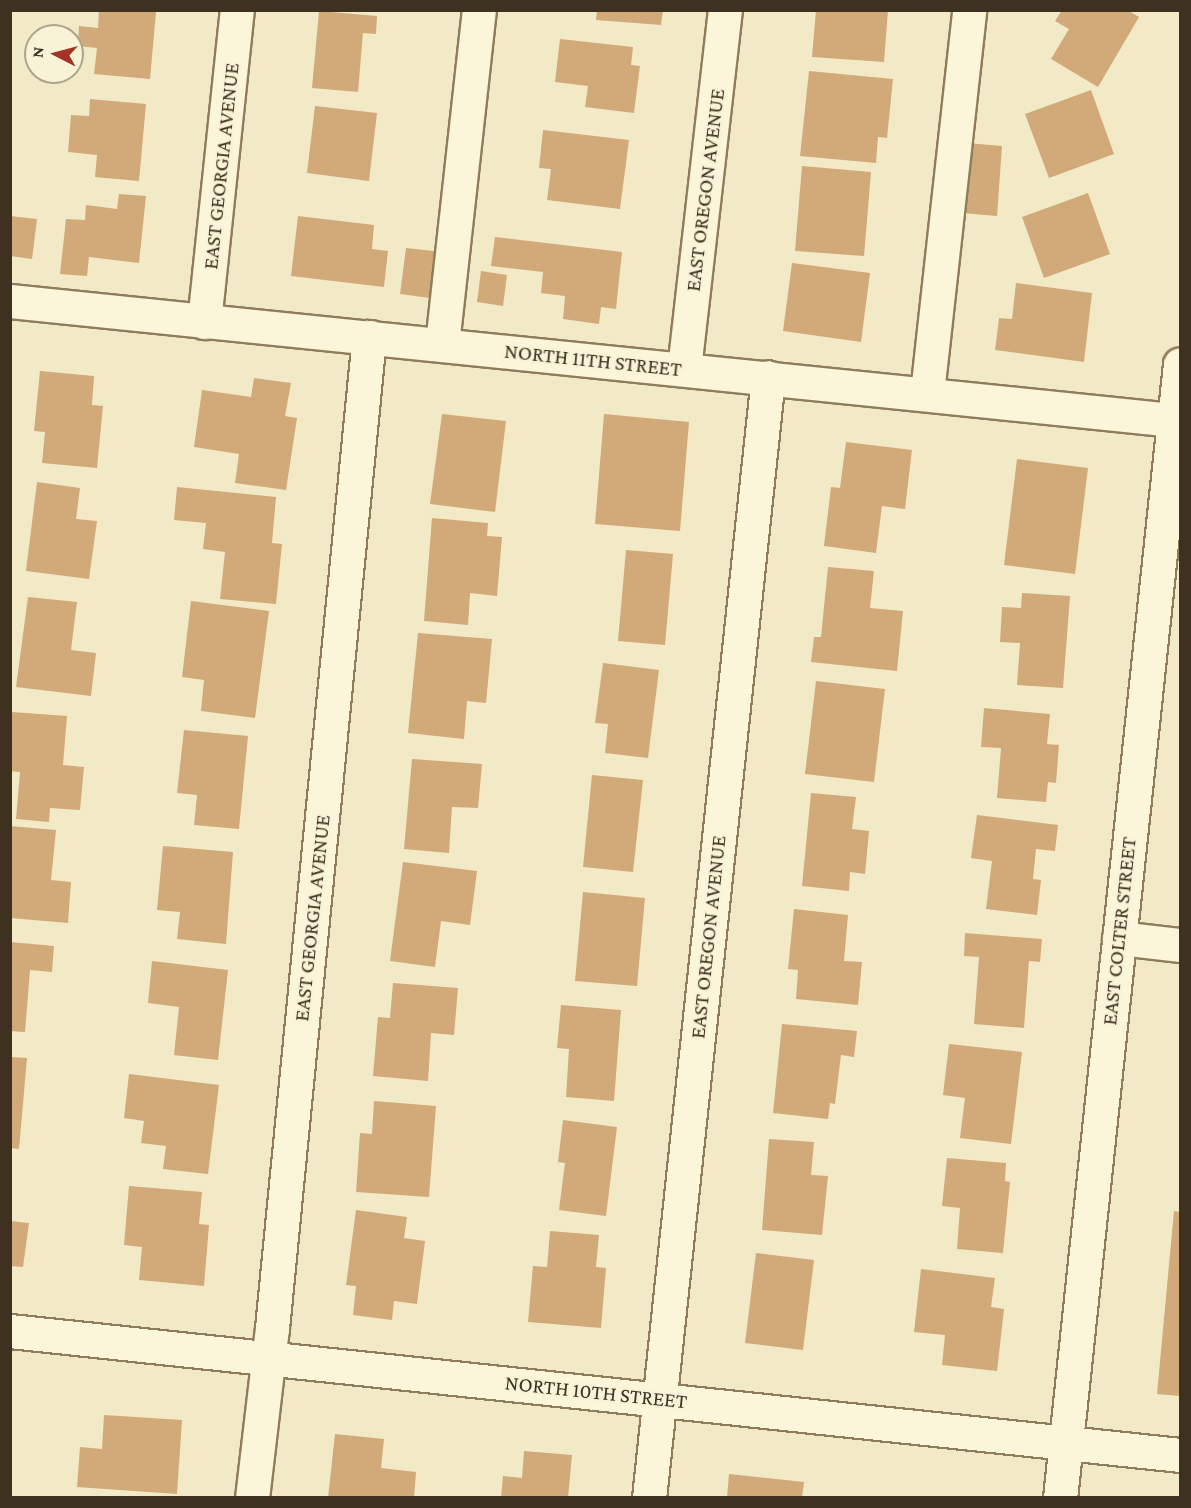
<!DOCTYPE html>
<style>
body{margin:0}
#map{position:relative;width:1191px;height:1508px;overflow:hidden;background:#f2eac6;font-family:"Crimson Pro",serif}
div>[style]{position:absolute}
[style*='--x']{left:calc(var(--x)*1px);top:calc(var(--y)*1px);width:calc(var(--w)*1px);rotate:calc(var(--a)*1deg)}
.building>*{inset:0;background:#d2a979}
.roads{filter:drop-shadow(2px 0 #8f7c5a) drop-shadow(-2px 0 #8f7c5a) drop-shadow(0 2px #8f7c5a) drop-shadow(0 -2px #8f7c5a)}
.minor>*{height:33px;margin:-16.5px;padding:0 16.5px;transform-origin:16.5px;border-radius:16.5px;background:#fbf5da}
span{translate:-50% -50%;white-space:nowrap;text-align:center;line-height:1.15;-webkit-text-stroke:4.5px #f8f2d6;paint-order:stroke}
.street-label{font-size:21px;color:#3e311f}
.frame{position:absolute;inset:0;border:12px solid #3e311f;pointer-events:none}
.north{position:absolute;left:24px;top:24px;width:60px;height:60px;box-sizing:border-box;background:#f8f2d6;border:2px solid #aea58d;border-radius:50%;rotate:276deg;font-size:16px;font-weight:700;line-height:24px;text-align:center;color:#3e311f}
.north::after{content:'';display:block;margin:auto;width:21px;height:27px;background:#a23325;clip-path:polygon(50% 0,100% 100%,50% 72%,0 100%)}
</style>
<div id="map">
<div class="building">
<div style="clip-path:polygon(99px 10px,156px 12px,150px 79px,94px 74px,97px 48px,78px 46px,79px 26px,98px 28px)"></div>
<div style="clip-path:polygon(597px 10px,663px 10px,661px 25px,596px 20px)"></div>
<div style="clip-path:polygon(816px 10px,888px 10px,884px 62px,812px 57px)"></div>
<div style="clip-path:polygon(1062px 10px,1127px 10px,1139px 17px,1098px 87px,1051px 59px,1069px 29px,1055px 21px)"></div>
<div style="clip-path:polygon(319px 11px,377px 16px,376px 34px,363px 33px,358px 92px,312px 88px)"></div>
<div style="clip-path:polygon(560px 39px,633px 47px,631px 65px,640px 66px,634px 113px,585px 107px,588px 86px,555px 82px)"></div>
<div style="clip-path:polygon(809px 71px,893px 79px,887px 138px,878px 137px,876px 163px,800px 156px)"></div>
<div style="clip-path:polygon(1091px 90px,1114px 154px,1049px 178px,1025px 114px)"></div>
<div style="clip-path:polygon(90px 99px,146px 104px,139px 181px,95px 177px,97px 155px,68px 152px,71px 115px,89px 116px)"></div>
<div style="clip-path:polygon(315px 106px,377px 113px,369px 181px,307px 173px)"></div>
<div style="clip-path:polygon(543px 130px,629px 140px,620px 209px,547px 200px,551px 169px,539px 168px)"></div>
<div style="clip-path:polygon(967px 143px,1002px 146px,997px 216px,962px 213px)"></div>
<div style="clip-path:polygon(802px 166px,871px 172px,864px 256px,795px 251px)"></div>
<div style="clip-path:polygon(1088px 193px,1110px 254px,1044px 278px,1022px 217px)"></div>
<div style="clip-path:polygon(119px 194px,146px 196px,139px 263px,89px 257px,87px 276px,60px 274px,66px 219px,85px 220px,86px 205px,117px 209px)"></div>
<div style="clip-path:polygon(10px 216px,37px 219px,32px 259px,10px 256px)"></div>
<div style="clip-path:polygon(298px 216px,374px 225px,372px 249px,388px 251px,384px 287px,291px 276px)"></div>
<div style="clip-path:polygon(495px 237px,622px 252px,616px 309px,601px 307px,599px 324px,563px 319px,565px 296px,541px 293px,543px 272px,491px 266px)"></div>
<div style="clip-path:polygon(406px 248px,443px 252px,437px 299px,400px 294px)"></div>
<div style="clip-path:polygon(792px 263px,870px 273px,861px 342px,783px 331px)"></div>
<div style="clip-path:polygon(481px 271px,507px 275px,503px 306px,477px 302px)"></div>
<div style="clip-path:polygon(1016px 283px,1092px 293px,1084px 362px,995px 350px,999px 318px,1012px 319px)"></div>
<div style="clip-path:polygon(40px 371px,94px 376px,92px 405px,103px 406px,97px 468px,42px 463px,45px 432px,34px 431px)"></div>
<div style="clip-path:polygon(254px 378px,291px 383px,285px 416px,297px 418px,286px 490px,235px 483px,239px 454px,194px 447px,202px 390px,251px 397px)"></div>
<div style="clip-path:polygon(442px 414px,506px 421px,495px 512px,430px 504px)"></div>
<div style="clip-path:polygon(604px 414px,689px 422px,680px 531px,595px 524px)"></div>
<div style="clip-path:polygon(846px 442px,912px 450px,905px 509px,882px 506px,876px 553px,824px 546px,831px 487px,840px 488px)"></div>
<div style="clip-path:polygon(1017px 459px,1088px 468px,1075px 574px,1004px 565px)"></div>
<div style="clip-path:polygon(37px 482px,80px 488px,76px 519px,97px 521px,89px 579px,26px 571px)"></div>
<div style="clip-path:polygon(177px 487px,276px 497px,272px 543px,282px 544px,276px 604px,220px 599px,225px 552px,203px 549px,206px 523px,174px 520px)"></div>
<div style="clip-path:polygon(432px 518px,488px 523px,487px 536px,502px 537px,497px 596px,470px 593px,468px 625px,424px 621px)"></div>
<div style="clip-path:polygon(626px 550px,673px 554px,665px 645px,618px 641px)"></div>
<div style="clip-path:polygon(828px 567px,874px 571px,870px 608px,903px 611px,897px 671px,811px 662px,814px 637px,821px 637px)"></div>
<div style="clip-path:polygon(1022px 593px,1070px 596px,1063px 688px,1017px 685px,1020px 643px,1000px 642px,1002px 607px,1021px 608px)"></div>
<div style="clip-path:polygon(28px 597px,77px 602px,71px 650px,96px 653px,91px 696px,16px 687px)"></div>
<div style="clip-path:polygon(191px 601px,269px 611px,255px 718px,201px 711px,204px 680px,182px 677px)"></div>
<div style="clip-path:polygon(418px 633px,492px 639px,486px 703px,467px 701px,464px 739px,408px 733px)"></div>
<div style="clip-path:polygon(603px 663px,659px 670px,648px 758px,605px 753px,608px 724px,595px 723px)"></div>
<div style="clip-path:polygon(816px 681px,885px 689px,874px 782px,805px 774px)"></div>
<div style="clip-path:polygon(984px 708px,1050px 714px,1047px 744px,1059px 745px,1056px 783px,1048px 782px,1046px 802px,997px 798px,1001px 748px,981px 747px)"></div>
<div style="clip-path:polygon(12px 712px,67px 716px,63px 765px,84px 767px,80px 810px,50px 808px,49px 822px,16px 819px,20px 772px,10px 771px)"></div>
<div style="clip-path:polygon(184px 730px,248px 736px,239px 829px,194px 825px,197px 795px,177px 793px)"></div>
<div style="clip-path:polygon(412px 759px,482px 764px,478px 808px,452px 807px,449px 853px,404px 849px)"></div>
<div style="clip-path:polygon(592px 775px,643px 780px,633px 872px,583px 867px)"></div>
<div style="clip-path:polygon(811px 793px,856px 797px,852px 829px,869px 831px,865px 874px,850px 872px,849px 891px,802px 886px)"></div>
<div style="clip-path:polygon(977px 815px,1058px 825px,1055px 851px,1036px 849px,1033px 879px,1041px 880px,1037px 915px,986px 909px,992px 861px,971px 858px)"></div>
<div style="clip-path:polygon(10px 826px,56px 830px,51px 880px,71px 882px,68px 923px,10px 918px)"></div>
<div style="clip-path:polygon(163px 846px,233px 852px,226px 944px,177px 939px,180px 912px,157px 910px)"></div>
<div style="clip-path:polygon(403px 862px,477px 871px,470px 925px,441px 921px,435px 967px,390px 961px)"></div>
<div style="clip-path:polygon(583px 892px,645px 898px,637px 986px,575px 981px)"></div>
<div style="clip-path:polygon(794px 909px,848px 915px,844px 961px,862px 962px,858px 1005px,796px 999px,798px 970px,788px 969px)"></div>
<div style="clip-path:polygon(965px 933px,1042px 939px,1040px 962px,1029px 961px,1024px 1028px,974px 1024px,979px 957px,964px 956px)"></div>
<div style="clip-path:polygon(10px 942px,54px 946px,52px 972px,30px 970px,25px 1032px,10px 1031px)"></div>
<div style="clip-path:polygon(152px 961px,228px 970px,218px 1060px,174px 1055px,179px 1007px,148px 1003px)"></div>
<div style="clip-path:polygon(393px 983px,458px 988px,454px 1035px,431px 1033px,428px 1081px,373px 1076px,378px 1017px,390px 1018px)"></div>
<div style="clip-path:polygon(561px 1005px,621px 1010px,614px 1101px,566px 1097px,569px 1049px,557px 1048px)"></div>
<div style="clip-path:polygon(782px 1024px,857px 1031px,854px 1057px,841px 1055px,835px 1104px,830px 1103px,828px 1119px,773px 1113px)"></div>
<div style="clip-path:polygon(949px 1044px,1022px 1052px,1011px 1144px,960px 1138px,965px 1098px,943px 1095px)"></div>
<div style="clip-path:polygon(10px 1057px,27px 1058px,19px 1149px,10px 1148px)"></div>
<div style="clip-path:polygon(129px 1074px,219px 1085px,208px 1174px,163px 1169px,166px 1146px,141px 1143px,144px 1121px,124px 1118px)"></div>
<div style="clip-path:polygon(374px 1101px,436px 1106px,429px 1197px,356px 1192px,360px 1133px,372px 1134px)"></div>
<div style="clip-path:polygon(563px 1120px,617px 1127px,606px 1216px,559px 1210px,565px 1163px,558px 1162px)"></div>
<div style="clip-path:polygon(769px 1139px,814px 1142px,811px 1175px,828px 1176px,822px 1235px,762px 1230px)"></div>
<div style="clip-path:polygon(947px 1158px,1006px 1163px,1005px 1181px,1010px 1182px,1003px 1253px,957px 1249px,960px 1208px,942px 1206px)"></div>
<div style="clip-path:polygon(129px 1186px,202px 1192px,199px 1224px,209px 1225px,204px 1286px,139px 1280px,142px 1247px,124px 1245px)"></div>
<div style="clip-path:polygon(356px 1210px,407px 1217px,404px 1238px,425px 1241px,417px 1304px,394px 1301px,392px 1320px,353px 1315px,356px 1286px,346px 1285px)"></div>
<div style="clip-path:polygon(1174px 1211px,1180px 1212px,1180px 1396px,1157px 1394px)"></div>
<div style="clip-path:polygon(10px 1221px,29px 1223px,23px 1267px,10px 1266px)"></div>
<div style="clip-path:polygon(550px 1231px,599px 1235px,596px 1267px,606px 1268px,601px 1328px,528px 1322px,533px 1266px,547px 1267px)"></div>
<div style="clip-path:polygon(756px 1253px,814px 1260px,803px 1350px,745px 1343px)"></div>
<div style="clip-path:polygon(921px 1269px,995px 1278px,991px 1307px,1004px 1309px,997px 1371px,942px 1365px,945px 1335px,914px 1332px)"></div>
<div style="clip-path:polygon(104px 1415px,182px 1420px,177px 1494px,77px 1487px,80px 1447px,102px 1449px)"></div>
<div style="clip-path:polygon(335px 1434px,384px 1439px,381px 1468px,416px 1472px,414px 1498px,328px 1498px)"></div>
<div style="clip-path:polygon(524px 1451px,572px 1455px,568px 1498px,501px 1498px,503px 1476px,522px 1478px)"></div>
<div style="clip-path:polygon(729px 1474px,804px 1482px,802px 1498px,727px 1498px)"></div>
</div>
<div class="roads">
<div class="minor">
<div style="--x:10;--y:301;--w:1170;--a:5.84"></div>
<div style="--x:1174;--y:420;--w:7;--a:-27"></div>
<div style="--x:204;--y:322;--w:314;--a:-84"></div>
<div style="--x:442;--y:344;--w:336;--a:-83.7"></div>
<div style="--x:684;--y:369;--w:361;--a:-83.5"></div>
<div style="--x:927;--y:393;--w:385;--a:-83.7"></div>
<div style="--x:1119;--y:938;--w:61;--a:6.5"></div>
<div style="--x:10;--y:1331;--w:1177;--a:6.05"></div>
<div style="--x:252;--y:1498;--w:171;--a:-83.3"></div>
<div style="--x:272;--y:1328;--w:996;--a:-84.41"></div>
<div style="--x:649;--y:1498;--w:1127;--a:-83.94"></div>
<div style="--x:1060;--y:1498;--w:1140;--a:-83.96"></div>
</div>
</div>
<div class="street-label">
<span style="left:221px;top:166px;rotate:-84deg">EAST GEORGIA AVENUE</span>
<span style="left:705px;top:190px;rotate:-83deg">EAST OREGON AVENUE</span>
<span style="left:593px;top:360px;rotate:6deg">NORTH 11TH STREET</span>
<span style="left:312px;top:918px;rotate:-84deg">EAST GEORGIA AVENUE</span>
<span style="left:1119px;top:931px;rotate:-84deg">EAST COLTER STREET</span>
<span style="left:708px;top:937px;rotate:-84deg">EAST OREGON AVENUE</span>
<span style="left:596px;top:1392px;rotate:6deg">NORTH 10TH STREET</span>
</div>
<div class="frame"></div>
<div class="north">N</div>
</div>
